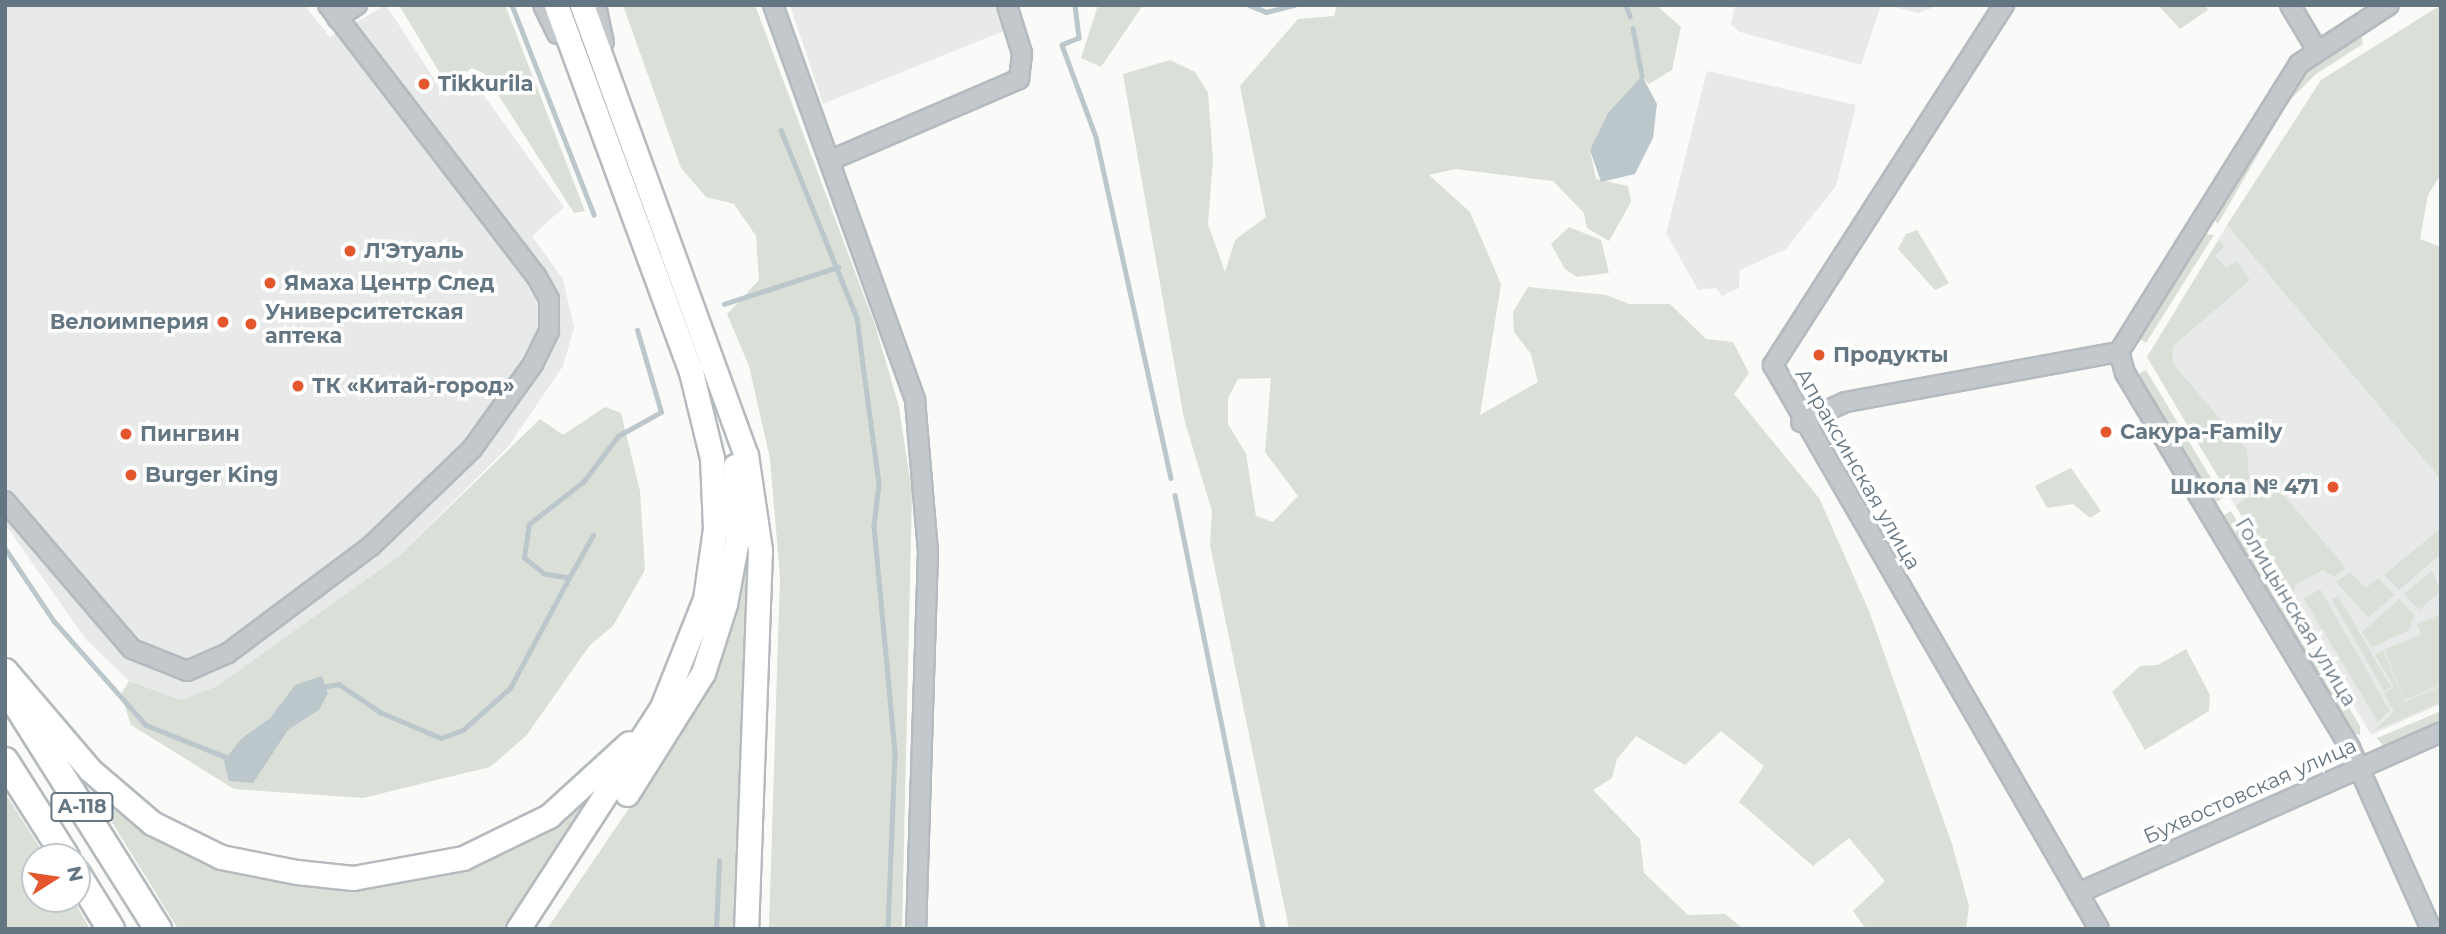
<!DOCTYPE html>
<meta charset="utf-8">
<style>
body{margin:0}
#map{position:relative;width:2446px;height:934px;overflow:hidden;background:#fafaf8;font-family:Montserrat,sans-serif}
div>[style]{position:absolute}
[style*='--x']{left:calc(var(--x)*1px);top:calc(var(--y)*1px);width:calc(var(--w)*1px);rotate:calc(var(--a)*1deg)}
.built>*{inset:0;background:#e8e9e9}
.green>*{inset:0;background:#dadfd7}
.water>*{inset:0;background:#bbc7cb}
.stream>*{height:4.5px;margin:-2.25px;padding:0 2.25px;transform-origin:2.25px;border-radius:2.25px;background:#bbc7cb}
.roads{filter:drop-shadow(2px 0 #b5babe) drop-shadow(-2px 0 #b5babe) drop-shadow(0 2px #b5babe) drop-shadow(0 -2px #b5babe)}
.minor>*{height:18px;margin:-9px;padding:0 9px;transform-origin:9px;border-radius:9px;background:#c3c8cc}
.major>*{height:23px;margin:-11.5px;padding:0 11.5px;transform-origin:11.5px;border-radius:11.5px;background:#fff}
.highway>*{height:26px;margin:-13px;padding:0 13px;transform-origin:13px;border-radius:13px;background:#fff}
.dots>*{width:19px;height:19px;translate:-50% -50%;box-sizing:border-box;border:4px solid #fff;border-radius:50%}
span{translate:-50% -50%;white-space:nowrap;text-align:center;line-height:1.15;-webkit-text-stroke:7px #fff;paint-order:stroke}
.shield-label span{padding:2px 5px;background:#fff;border:2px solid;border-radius:5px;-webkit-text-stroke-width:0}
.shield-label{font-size:19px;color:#657683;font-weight:700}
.poi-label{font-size:21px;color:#657683;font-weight:700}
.left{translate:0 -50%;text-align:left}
.right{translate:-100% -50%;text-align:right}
.street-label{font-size:21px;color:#657683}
.frame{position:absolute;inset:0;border:7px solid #657683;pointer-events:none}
.north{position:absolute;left:21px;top:843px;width:70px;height:70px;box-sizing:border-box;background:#fff;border:2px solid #c1c8cd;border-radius:50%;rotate:78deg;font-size:19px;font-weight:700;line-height:28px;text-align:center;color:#657683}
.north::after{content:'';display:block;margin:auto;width:24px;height:32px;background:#e4572e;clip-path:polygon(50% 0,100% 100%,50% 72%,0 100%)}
</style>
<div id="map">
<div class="built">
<div style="clip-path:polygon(5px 5px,304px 5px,330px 37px,386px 5px,446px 97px,472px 79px,564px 207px,532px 236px,563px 279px,574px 328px,563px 366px,508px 447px,399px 556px,217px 686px,181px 700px,129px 681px,84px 637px,5px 524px)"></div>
<div style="clip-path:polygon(790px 5px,1002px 5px,1011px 28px,823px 104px)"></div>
<div style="clip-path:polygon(1735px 5px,1881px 5px,1861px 65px,1740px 32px,1731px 25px)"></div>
<div style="clip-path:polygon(1887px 5px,1940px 5px,1918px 13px)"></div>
<div style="clip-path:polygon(1707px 71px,1856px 105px,1836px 186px,1786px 249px,1740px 270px,1739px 288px,1722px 296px,1716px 288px,1698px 290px,1666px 233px)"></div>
<div style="clip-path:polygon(2227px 225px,2441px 480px,2441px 704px,2371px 735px,2147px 357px)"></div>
</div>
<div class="green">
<div style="clip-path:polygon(399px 5px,505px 5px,585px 211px,574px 213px,485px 74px,472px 68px,447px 85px)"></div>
<div style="clip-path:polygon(623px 5px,755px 5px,876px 328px,899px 407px,912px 493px,902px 929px,769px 929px,780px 577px,770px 459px,749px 366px,727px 314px,759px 280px,756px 236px,734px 204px,706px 197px,681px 168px)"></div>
<div style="clip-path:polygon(1098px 5px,1143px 5px,1101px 67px,1081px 58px)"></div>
<div style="clip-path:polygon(evenodd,1337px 5px,1656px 5px,1681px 27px,1672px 70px,1649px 84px,1642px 77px,1590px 150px,1596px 179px,1628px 186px,1631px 202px,1609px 241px,1587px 228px,1584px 213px,1553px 181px,1455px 169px,1429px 175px,1470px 212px,1501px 284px,1480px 415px,1538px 382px,1531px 354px,1514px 332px,1513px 312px,1528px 287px,1606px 295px,1629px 304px,1670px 304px,1706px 339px,1733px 342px,1749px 373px,1734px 394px,1819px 498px,1869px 611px,1952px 844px,1969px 906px,1966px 929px,1866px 929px,1853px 911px,1885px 881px,1849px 838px,1813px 866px,1739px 802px,1764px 766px,1721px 731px,1685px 765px,1636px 736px,1617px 759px,1612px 778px,1593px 790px,1640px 839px,1644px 873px,1688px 915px,1725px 914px,1744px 929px,1289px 929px,1210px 545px,1212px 511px,1184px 419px,1123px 74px,1170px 60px,1195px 72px,1208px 93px,1213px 160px,1208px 224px,1225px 272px,1235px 240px,1266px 217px,1240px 86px,1298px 19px,1334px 16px,1337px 5px,1271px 378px,1265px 452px,1298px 496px,1273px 522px,1256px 516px,1246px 454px,1228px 424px,1228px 398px,1238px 379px,1271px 378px)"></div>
<div style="clip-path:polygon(2158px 5px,2205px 5px,2208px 10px,2180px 29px)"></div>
<div style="clip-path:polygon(2441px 5px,2441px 174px,2428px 195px,2420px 239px,2441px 247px,2441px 480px,2227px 225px,2321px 80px)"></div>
<div style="clip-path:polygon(2355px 36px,2361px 36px,2363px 44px,2316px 74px,2289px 101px,2218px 224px,2210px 215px,2309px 65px)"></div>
<div style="clip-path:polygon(1569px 227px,1601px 240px,1609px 273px,1577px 277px,1565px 269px,1551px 244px)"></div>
<div style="clip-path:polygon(1917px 230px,1949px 283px,1935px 290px,1898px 249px,1906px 234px)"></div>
<div style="clip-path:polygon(2200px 234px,2214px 235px,2146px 343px,2137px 337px)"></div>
<div style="clip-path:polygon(2219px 240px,2224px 246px,2215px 256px,2226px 268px,2236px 261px,2250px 280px,2173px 346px,2172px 355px,2174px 365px,2247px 450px,2249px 479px,2229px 495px,2147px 357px)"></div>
<div style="clip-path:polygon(2146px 370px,2223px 498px,2216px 502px,2139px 374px)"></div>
<div style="clip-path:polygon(evenodd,605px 407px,621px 413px,640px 491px,645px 570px,613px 626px,590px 645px,526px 736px,490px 767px,363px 798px,234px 789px,131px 725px,121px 694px,129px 681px,181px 700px,217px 686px,399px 556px,540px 419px,563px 435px,605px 407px,295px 685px,319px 710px,288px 730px,253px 778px,242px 738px,270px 718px,295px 685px)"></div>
<div style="clip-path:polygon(2071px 468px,2101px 511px,2090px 518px,2073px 504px,2047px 508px,2035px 486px)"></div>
<div style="clip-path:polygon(2257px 489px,2281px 492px,2346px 568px,2334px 577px,2323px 570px,2295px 585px,2294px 599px,2236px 506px)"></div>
<div style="clip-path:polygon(2231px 511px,2360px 726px,2360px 735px,2350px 732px,2224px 515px)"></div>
<div style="clip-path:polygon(750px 520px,735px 929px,547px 929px,693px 714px,735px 614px)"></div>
<div style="clip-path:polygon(2441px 528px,2441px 554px,2399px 590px,2384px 575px)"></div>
<div style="clip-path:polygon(2432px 571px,2441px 591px,2419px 610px,2404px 594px)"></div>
<div style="clip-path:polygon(2350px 572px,2366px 588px,2378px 578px,2395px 595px,2368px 617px,2336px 582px)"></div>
<div style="clip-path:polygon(2320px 589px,2390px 711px,2378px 722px,2304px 599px)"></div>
<div style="clip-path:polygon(2338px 596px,2391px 687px,2384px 691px,2332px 600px)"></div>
<div style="clip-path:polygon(2399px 599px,2414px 615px,2409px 630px,2372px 647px,2362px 632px)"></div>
<div style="clip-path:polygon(2441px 614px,2441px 685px,2405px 700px,2384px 650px,2421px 634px,2417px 624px)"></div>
<div style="clip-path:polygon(2186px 649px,2210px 695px,2209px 711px,2145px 750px,2112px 692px,2140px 666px,2158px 665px)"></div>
<div style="clip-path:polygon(2383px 651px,2405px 702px,2441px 686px,2441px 702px,2372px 732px,2394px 712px,2384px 693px,2394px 687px,2375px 655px)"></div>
<div style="clip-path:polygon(2441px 711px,2441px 723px,2384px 747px,2377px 738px)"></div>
<div style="clip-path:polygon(84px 777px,162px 839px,200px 859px,267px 880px,314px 886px,375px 886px,471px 865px,528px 840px,599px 794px,505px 929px,178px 929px)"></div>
<div style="clip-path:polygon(5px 793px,46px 857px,35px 857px,35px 899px,73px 899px,90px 929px,5px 929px)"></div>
</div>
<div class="water">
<div style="clip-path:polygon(1642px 76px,1657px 104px,1653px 138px,1635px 174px,1601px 182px,1590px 150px,1608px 113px)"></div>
<div style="clip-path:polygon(322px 676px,328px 693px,319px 710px,288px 730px,253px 783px,229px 781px,224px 761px,242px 738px,270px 718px,295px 685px)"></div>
</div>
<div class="stream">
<div style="--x:512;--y:5;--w:225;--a:68.6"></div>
<div style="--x:1075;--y:5;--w:33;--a:83"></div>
<div style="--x:1079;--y:38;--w:18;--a:158"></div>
<div style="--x:1062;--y:45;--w:98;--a:69.7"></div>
<div style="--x:1096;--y:137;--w:349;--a:77.6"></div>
<div style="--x:1249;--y:5;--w:18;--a:22"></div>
<div style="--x:1266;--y:12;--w:29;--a:-14"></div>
<div style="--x:1626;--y:5;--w:12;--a:70"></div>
<div style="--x:1633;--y:28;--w:49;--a:79.4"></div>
<div style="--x:781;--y:130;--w:203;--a:68"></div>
<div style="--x:857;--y:318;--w:47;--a:82.7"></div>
<div style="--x:863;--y:365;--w:120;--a:82.3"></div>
<div style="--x:879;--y:484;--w:42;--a:96.8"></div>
<div style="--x:874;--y:526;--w:229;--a:84.7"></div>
<div style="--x:895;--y:754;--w:175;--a:92.3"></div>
<div style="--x:724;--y:304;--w:120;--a:-18"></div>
<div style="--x:1175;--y:495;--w:443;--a:78.5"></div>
<div style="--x:5;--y:548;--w:88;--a:56.1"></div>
<div style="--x:54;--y:621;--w:139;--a:48.5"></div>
<div style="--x:146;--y:725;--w:92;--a:21.8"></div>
<div style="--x:569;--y:578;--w:49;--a:-60.8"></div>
<div style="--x:321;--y:687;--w:18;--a:-9"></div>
<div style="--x:339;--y:684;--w:50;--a:34.3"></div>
<div style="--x:380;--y:712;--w:66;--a:23.1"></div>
<div style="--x:441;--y:738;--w:23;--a:-20"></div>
<div style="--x:463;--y:730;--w:63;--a:-41.8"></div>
<div style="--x:510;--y:688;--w:125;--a:-61.8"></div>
<div style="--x:569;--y:578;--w:25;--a:-171"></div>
<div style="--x:544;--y:574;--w:26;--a:-141"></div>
<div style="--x:524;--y:558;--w:34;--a:-82"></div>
<div style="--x:529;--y:524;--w:68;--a:-37.9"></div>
<div style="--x:583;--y:482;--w:58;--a:-52.7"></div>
<div style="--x:618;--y:436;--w:49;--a:-29.2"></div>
<div style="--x:661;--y:412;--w:85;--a:-106.3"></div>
<div style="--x:716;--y:929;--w:68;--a:-87.5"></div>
</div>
<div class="roads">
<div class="minor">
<div style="--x:543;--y:5;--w:32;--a:64"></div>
<div style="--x:596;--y:5;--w:38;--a:78"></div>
<div style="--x:773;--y:5;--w:420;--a:70.2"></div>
<div style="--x:915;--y:400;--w:152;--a:85.1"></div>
<div style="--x:928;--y:551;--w:378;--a:91.8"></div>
<div style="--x:2004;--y:5;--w:428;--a:122.7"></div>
<div style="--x:1773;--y:365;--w:651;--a:59.97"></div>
<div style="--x:2290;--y:5;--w:52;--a:59"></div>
<div style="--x:2389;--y:5;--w:108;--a:146.8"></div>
<div style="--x:2299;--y:64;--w:340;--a:122"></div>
<div style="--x:2119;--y:352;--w:22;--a:74"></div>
<div style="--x:2125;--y:373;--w:437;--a:59"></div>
<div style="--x:2350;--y:748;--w:198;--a:65.9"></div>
<div style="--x:337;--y:18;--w:24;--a:-33"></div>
<div style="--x:831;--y:160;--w:205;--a:-23.3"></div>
<div style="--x:1019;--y:79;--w:26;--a:-83"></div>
<div style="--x:1022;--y:53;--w:50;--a:-107.4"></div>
<div style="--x:1801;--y:422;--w:49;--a:-24"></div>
<div style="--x:1846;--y:402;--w:278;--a:-10.4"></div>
<div style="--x:5;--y:501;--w:195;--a:49.4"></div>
<div style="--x:132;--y:649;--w:59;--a:21.8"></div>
<div style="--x:187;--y:671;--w:45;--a:-23.7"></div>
<div style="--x:228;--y:653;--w:179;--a:-36.8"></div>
<div style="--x:371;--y:546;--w:140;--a:-43.8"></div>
<div style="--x:472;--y:449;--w:105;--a:-54.3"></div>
<div style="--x:533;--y:364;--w:37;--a:-64"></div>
<div style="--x:549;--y:331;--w:32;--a:-90"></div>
<div style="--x:549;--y:299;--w:26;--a:-119"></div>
<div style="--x:536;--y:276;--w:342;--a:-127.5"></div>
<div style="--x:2078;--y:893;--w:397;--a:-23.9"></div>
</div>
<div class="major">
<div style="--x:582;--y:5;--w:479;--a:70"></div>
<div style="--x:746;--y:455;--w:96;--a:81.6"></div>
<div style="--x:760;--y:550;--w:379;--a:92.1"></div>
<div style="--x:5;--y:670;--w:131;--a:49.6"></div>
<div style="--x:90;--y:770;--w:82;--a:40.5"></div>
<div style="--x:152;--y:823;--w:77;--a:26.2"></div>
<div style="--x:221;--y:857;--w:77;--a:11.2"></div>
<div style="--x:297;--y:872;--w:56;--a:6.1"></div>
<div style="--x:353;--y:878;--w:112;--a:-10.3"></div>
<div style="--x:463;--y:858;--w:96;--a:-26"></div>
<div style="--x:549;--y:816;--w:108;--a:-42.4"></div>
<div style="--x:627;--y:794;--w:143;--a:-57.9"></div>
<div style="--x:703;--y:673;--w:72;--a:-72.3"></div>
<div style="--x:725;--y:604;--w:65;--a:-79.4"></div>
<div style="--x:737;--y:540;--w:74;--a:-91.5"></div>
<div style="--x:518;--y:929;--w:265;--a:-57"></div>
<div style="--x:662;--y:707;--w:116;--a:-68.3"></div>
<div style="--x:705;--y:599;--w:71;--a:-81.9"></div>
<div style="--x:715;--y:529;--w:71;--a:-92.4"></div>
<div style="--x:712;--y:458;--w:89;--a:-103.7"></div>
<div style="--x:691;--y:372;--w:391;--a:-110.2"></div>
</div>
<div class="highway">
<div style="--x:5;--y:686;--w:287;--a:57.8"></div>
<div style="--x:5;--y:761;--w:114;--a:57.6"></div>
<div style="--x:77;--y:874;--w:65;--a:58.3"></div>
</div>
</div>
<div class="dots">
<div style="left:424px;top:84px;background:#e4572e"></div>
<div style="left:350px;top:251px;background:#e4572e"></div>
<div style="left:270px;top:283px;background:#e4572e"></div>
<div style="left:223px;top:322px;background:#e4572e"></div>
<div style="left:251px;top:324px;background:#e4572e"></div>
<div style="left:1819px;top:355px;background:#e4572e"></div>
<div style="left:298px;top:386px;background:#e4572e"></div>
<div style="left:2106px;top:432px;background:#e4572e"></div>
<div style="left:126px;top:434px;background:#e4572e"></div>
<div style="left:131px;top:475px;background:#e4572e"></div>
<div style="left:2333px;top:487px;background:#e4572e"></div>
</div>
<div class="shield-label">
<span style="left:82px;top:807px">А-118</span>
</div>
<div class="poi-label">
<span class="left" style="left:438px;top:84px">Tikkurila</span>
<span class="left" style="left:364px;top:251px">Л'Этуаль</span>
<span class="left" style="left:284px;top:283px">Ямаха Центр След</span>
<span class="left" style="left:265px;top:324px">Университетская<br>аптека</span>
<span class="right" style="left:209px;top:322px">Велоимперия</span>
<span class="left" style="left:1833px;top:355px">Продукты</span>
<span class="left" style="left:312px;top:386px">ТК «Китай-город»</span>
<span class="left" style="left:2120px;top:432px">Сакура-Family</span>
<span class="left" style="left:140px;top:434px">Пингвин</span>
<span class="left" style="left:145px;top:475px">Burger King</span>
<span class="right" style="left:2319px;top:487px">Школа № 471</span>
</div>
<div class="street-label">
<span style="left:1858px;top:469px;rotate:60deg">Апраксинская улица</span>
<span style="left:2296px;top:612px;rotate:59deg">Голицынская улица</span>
<span style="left:2250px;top:791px;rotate:-24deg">Бухвостовская улица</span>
</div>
<div class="frame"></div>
<div class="north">N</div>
</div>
